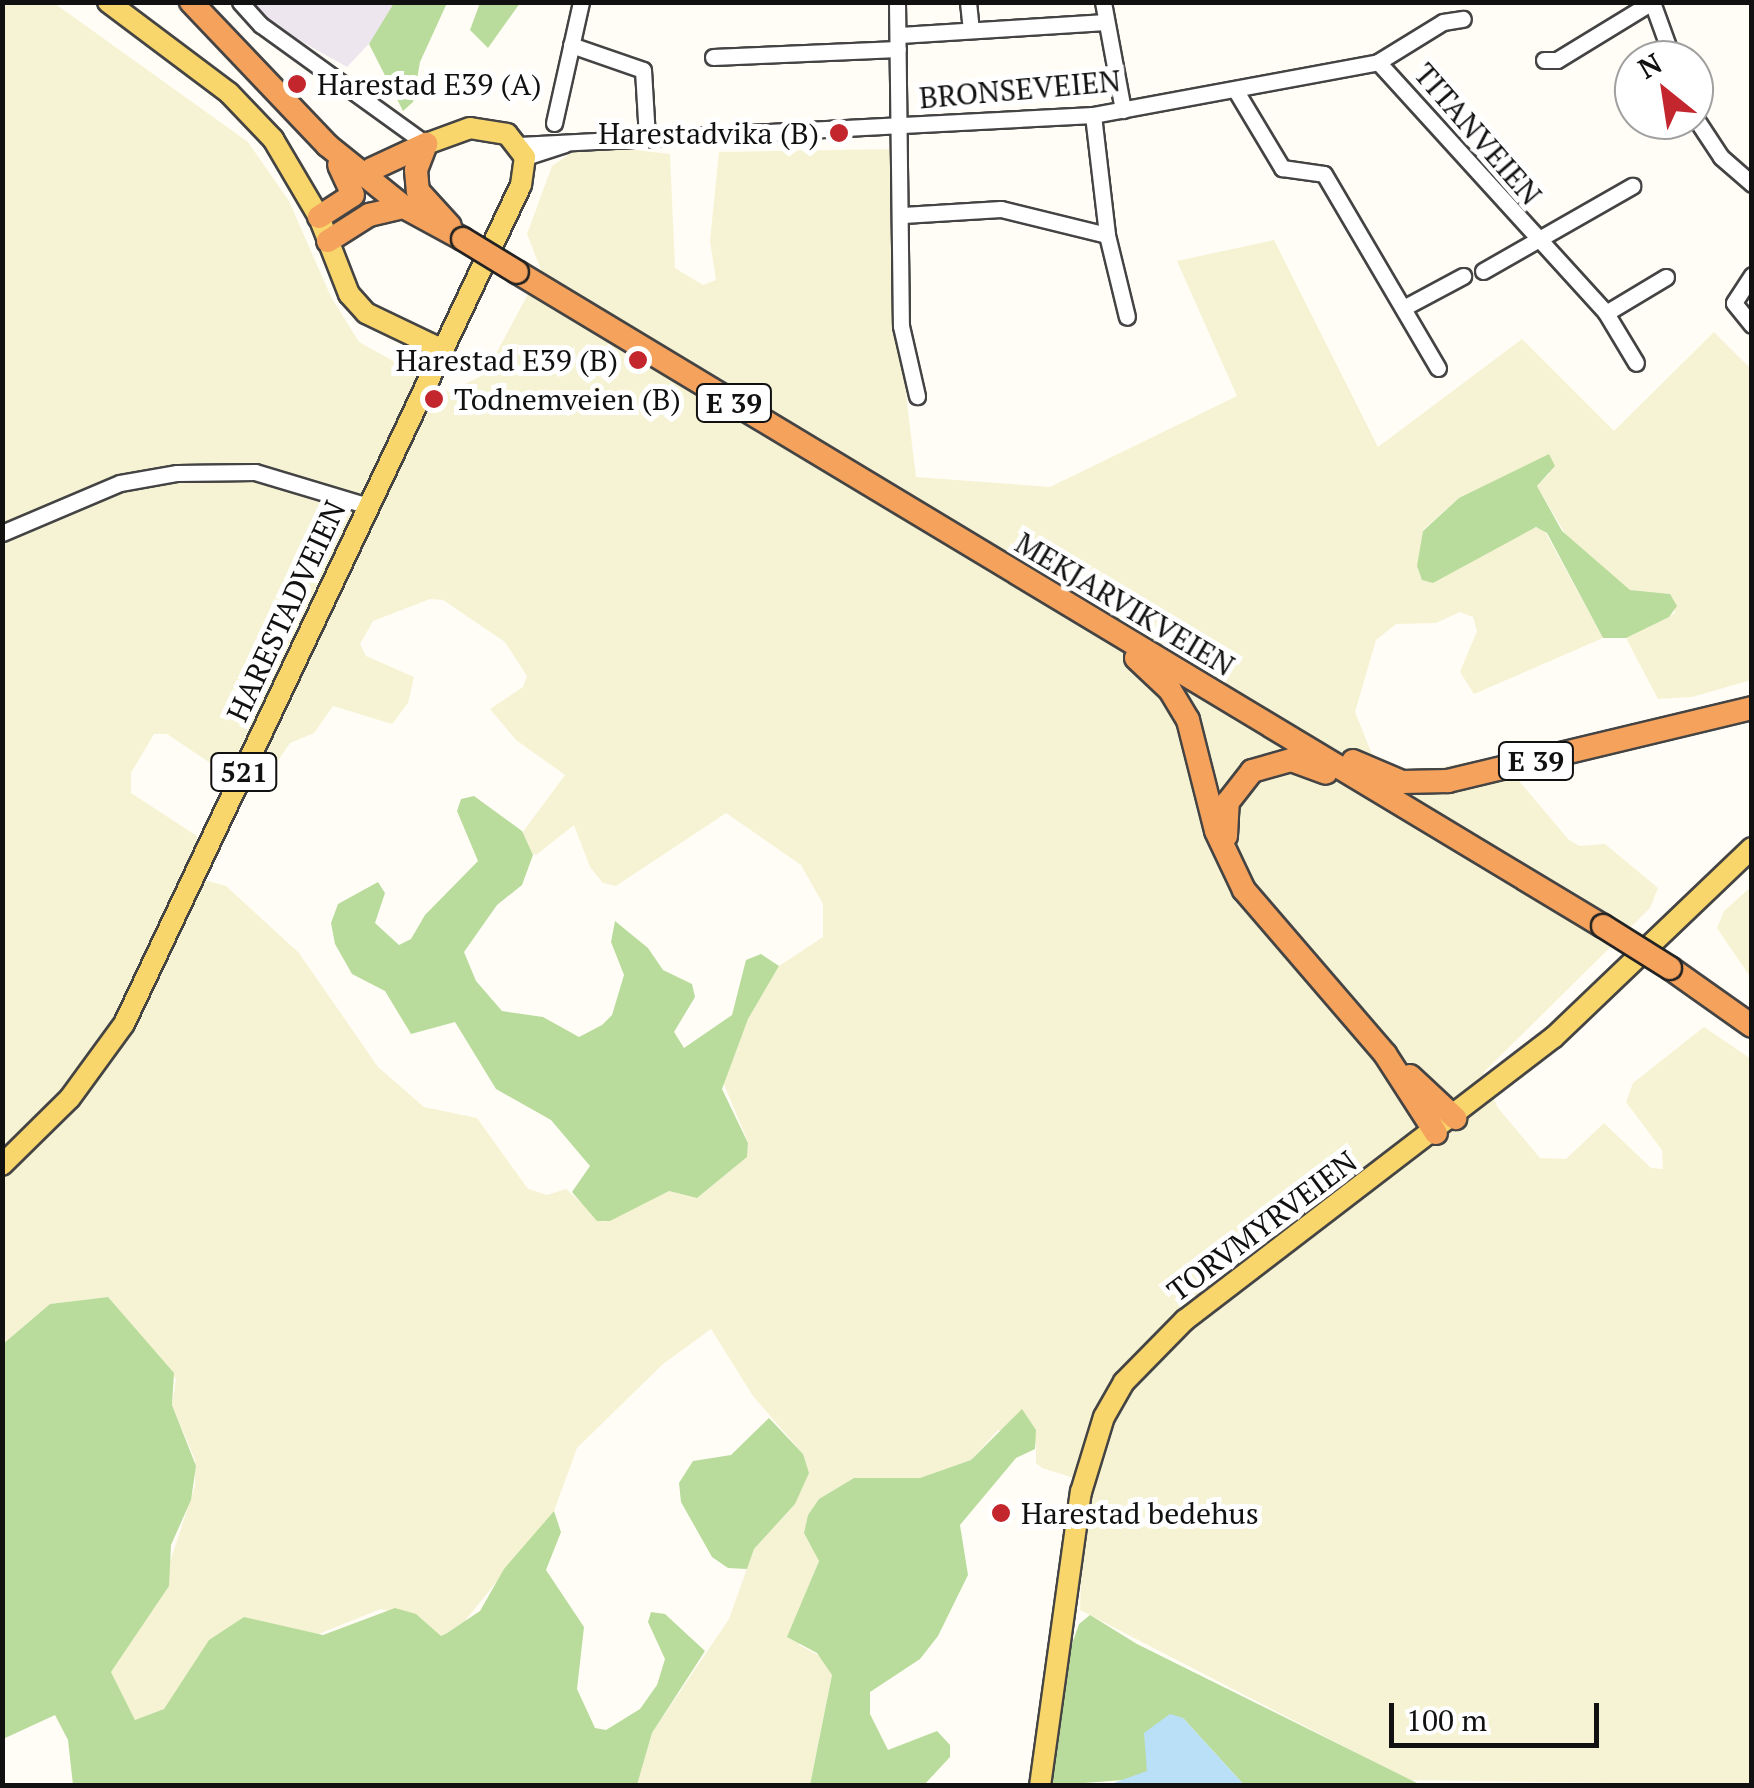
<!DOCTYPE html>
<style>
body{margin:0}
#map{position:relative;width:1754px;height:1788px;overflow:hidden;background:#fffdf5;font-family:"PT Serif",serif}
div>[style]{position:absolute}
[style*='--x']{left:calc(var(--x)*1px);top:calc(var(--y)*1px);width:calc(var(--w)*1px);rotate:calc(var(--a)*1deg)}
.industrial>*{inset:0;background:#eee6ef}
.farmland>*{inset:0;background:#f6f3d4}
.forest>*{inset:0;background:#b9dc9c}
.water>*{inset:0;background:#b9e0f7}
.roads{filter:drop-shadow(2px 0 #444) drop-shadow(-2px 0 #444) drop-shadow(0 2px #444) drop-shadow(0 -2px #444)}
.minor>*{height:15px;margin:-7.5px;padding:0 7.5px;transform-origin:7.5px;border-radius:7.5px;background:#fff}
.major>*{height:20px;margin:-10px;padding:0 10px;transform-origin:10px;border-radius:10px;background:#f9d66b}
.highway>*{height:22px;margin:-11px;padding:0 11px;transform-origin:11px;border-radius:11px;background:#f5a25d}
.bridges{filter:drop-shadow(2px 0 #222) drop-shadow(-2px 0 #222) drop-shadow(0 2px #222) drop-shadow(0 -2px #222)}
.highway-bridge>*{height:22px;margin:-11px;padding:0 11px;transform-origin:11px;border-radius:11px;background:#f5a25d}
.dots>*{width:28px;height:28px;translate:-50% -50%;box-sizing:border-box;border:5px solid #fff;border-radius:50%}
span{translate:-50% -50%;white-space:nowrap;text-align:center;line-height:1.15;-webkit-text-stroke:10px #fff;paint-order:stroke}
.shield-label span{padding:2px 8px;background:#fff;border:2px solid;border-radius:8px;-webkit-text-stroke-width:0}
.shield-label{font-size:28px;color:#111;font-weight:700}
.poi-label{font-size:30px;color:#111}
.left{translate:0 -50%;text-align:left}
.right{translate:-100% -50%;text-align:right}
.street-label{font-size:30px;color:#111}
.frame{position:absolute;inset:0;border:5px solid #111;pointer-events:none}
.north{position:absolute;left:1614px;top:40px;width:100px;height:100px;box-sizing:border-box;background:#fff;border:2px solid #a0a0a0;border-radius:50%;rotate:330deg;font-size:28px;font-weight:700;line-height:40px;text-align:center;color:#111}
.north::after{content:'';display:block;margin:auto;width:35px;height:45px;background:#c4262e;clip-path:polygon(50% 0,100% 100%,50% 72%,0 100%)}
.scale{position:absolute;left:1389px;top:1703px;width:210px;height:45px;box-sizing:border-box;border:5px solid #111;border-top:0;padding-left:12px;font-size:30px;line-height:35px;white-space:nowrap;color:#111;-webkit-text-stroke:8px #fff;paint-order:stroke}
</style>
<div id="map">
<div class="industrial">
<div style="clip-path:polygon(252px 3px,394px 3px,382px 30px,347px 67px,272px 25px)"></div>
</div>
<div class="farmland">
<div style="clip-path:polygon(evenodd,3px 3px,54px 3px,248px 142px,289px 201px,331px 297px,359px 342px,449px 392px,485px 374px,541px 270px,527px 234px,552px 166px,574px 151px,607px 147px,670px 154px,675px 268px,703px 285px,716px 280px,710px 241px,719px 152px,895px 149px,895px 303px,916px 477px,1050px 487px,1237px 396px,1177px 261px,1274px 240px,1378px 447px,1522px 339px,1614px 431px,1714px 332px,1751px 369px,1751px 680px,1692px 697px,1658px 699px,1626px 638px,1675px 613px,1670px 594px,1629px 590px,1567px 537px,1537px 486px,1551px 472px,1459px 498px,1423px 530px,1433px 583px,1529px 528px,1543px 528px,1603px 638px,1474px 694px,1460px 672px,1477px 631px,1473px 617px,1460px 612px,1436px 623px,1396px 624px,1376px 640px,1355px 712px,1374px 759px,1395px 776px,1484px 759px,1504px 763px,1568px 839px,1579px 846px,1605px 844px,1658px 888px,1650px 908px,1483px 1073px,1498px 1108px,1540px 1158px,1566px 1159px,1604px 1123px,1651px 1168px,1663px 1169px,1662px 1150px,1626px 1102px,1633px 1083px,1704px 1027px,1751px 1059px,1751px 1785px,1409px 1780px,1080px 1610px,1084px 1481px,1042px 1468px,1036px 1463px,1036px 1443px,998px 1430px,971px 1460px,920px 1478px,854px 1478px,819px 1499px,808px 1515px,804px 1533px,819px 1560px,804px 1598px,799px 1645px,822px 1657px,832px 1675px,810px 1785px,637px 1785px,652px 1733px,729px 1619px,754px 1549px,795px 1504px,803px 1454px,753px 1396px,711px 1329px,663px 1364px,577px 1448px,554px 1511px,464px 1622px,441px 1636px,421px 1619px,381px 1609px,316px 1635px,244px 1617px,164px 1709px,135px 1720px,111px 1672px,156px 1604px,195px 1486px,195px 1460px,172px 1405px,176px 1379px,108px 1297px,50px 1304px,3px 1344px,3px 3px,430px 599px,443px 600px,505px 642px,527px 676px,523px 687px,490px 709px,516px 740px,565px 775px,522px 833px,530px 853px,536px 855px,574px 825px,590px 867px,603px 883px,616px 886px,726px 813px,801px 865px,823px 904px,823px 937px,779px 966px,748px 1019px,723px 1082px,748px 1142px,747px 1157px,697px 1198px,669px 1191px,603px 1222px,566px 1189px,547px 1195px,528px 1189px,477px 1118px,424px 1107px,378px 1067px,299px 953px,226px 886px,197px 878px,197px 836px,131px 793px,131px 773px,154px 734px,167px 734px,240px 783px,260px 787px,290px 743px,314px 733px,333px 706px,392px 724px,408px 703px,414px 677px,366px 656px,360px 644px,373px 621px,430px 599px)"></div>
<div style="clip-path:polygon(1751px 887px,1751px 978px,1717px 928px,1724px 911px)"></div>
</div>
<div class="forest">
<div style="clip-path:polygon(394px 3px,447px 3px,420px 62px,413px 102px,403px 111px,369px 44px)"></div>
<div style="clip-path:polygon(480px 3px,520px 3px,488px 48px,470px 30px)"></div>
<div style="clip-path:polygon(1549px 454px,1555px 466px,1537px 486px,1562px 531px,1630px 590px,1670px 594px,1677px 606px,1669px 617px,1626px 638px,1603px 638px,1547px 533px,1536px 527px,1433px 583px,1422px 580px,1417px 566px,1423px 531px,1459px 498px)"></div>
<div style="clip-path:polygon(474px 796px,522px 831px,533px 855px,522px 885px,497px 905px,464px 952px,476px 981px,502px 1011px,543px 1017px,579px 1037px,602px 1025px,612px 1015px,624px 975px,611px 942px,615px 921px,648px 948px,663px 970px,692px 984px,695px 997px,674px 1032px,684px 1048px,732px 1015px,746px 960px,761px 954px,779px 966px,748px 1019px,722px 1089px,748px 1143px,747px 1157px,697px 1198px,669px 1191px,610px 1221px,597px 1221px,572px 1192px,590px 1166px,551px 1120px,496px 1089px,455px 1022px,411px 1034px,385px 991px,352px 974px,335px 944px,331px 923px,338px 904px,378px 882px,385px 893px,375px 923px,399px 945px,411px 939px,425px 915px,478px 861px,457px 811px,461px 799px)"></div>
<div style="clip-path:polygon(108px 1297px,174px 1373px,172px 1405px,196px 1466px,191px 1500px,171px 1545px,169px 1586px,111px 1672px,135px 1720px,164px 1709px,209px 1640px,244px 1617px,323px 1635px,395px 1608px,416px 1614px,441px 1636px,447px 1633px,480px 1611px,504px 1569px,554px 1511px,561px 1532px,546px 1570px,584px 1627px,577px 1689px,595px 1728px,606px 1730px,640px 1709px,657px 1685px,665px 1659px,648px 1622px,651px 1612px,665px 1614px,705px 1651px,652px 1733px,637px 1785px,73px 1785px,68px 1740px,55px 1715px,3px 1739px,3px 1344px,50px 1304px)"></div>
<div style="clip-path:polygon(1022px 1409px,1036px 1430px,1035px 1449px,1016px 1458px,960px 1525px,968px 1575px,938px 1636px,920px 1659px,870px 1692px,870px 1714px,888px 1750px,937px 1731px,950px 1745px,950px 1757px,924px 1785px,810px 1785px,832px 1675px,817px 1653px,787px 1637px,819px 1561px,804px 1533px,808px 1515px,819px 1499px,854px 1478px,920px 1478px,971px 1460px)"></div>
<div style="clip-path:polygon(769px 1418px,803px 1454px,809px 1473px,795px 1504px,754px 1549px,747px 1569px,728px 1568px,712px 1557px,681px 1502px,679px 1483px,693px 1461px,731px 1455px)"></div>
<div style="clip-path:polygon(1090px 1615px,1137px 1644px,1421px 1785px,1244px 1785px,1183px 1718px,1149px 1751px,1148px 1771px,1137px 1779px,1044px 1786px,1065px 1664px,1079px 1624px)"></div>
</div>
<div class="water">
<div style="clip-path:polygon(1170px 1714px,1183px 1718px,1244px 1785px,1108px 1785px,1147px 1771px,1144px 1733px)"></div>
</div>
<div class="roads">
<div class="minor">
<div style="--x:240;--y:2;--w:31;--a:48"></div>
<div style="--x:261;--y:25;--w:203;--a:35.8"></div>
<div style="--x:897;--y:2;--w:324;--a:89.3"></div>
<div style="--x:901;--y:326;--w:72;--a:77.1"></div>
<div style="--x:968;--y:2;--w:27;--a:84"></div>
<div style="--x:1103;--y:2;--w:110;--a:79.5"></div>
<div style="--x:1652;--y:2;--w:62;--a:70.1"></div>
<div style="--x:900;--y:35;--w:206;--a:-3.6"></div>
<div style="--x:571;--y:45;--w:76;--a:19.1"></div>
<div style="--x:643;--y:70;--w:68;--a:86.6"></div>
<div style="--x:713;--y:57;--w:185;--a:-2.5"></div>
<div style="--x:1544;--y:60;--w:13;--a:0"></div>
<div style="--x:1557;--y:60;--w:111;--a:-31.4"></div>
<div style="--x:1378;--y:62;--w:339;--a:47.7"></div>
<div style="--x:1606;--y:313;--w:58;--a:59"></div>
<div style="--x:1236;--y:91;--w:90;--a:59.1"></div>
<div style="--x:1282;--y:168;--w:42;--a:8.1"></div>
<div style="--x:1324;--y:174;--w:225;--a:59.6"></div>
<div style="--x:1093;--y:115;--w:121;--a:83.3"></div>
<div style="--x:1107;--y:235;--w:84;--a:76.3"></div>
<div style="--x:1694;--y:116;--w:49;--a:56.6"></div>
<div style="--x:1721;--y:157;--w:41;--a:41.1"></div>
<div style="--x:554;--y:123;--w:124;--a:-77.4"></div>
<div style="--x:519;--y:145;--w:575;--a:-2.99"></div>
<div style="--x:1093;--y:115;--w:290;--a:-10.5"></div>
<div style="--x:1378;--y:62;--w:76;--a:-31.6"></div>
<div style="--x:1443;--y:22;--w:20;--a:-9"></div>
<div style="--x:525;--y:157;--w:42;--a:-18"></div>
<div style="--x:903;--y:215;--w:98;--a:-3.5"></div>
<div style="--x:1001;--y:209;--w:109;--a:13.8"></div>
<div style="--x:1483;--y:271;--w:172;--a:-29.7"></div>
<div style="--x:1752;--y:275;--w:33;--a:123"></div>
<div style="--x:1734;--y:303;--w:28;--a:51"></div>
<div style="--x:1405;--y:307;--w:66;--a:-28.1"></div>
<div style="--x:1606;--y:313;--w:70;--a:-31"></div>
<div style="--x:2;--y:533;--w:128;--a:-23"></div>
<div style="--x:120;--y:483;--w:58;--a:-10"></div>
<div style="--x:177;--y:473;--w:78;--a:-0.7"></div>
<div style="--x:255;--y:472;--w:118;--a:16.7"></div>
</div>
<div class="major">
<div style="--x:108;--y:2;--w:151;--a:36.9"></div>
<div style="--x:229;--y:93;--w:64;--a:46.3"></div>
<div style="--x:273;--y:139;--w:91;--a:59.5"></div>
<div style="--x:319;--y:217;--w:83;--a:68.7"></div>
<div style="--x:349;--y:294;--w:25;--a:48"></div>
<div style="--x:366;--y:313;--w:83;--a:25.6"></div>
<div style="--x:2;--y:1165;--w:95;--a:-44.6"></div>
<div style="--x:70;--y:1098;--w:92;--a:-53.9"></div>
<div style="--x:124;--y:1024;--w:928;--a:-64.68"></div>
<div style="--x:521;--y:185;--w:28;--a:-82"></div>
<div style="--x:525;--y:157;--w:29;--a:-128"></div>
<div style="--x:507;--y:134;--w:37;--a:-171"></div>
<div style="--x:470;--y:128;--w:47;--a:160"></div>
<div style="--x:1040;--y:1786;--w:297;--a:-82.1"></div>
<div style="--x:1081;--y:1492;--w:78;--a:-73"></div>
<div style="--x:1104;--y:1417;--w:40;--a:-60.3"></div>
<div style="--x:1124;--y:1382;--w:87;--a:-45.5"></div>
<div style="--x:1185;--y:1320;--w:464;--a:-37.5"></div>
<div style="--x:1553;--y:1038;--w:275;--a:-43.7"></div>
</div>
<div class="highway">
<div style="--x:191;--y:2;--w:197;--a:46.4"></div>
<div style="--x:327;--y:145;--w:99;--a:38.8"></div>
<div style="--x:404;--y:207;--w:67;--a:28.5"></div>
<div style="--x:426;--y:144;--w:28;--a:111"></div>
<div style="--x:416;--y:170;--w:21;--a:85"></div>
<div style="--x:418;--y:191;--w:47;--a:47.6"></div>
<div style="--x:372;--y:169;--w:60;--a:-24.8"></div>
<div style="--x:319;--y:217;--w:40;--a:-32.9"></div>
<div style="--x:353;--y:195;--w:33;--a:-115"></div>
<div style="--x:328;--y:241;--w:49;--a:-32.4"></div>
<div style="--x:369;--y:215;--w:36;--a:-13"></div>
<div style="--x:517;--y:272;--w:1268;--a:31.06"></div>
<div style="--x:1136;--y:658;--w:47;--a:43.3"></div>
<div style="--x:1170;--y:690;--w:35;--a:59"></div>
<div style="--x:1188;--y:720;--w:114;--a:75.8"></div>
<div style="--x:1216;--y:831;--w:65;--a:64.6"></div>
<div style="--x:1244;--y:890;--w:216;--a:49.3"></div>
<div style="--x:1385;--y:1054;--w:94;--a:57.2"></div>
<div style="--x:1353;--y:761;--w:53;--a:23.2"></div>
<div style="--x:1402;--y:782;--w:46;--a:-1.2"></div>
<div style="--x:1448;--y:781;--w:313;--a:-13.5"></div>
<div style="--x:1226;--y:836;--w:34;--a:-87"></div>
<div style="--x:1228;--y:802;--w:39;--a:-52"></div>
<div style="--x:1252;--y:771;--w:41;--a:-15.8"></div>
<div style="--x:1291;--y:760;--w:37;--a:20"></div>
<div style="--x:1670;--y:968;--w:100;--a:35.3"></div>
<div style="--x:1410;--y:1076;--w:62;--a:43"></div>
</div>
</div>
<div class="bridges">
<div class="highway-bridge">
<div style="--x:463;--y:239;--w:63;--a:31.4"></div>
<div style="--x:1603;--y:926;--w:79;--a:32.1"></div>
</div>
</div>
<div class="dots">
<div style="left:297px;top:84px;background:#c4262e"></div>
<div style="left:839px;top:133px;background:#c4262e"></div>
<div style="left:638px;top:360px;background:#c4262e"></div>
<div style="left:434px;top:399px;background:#c4262e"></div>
<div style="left:1001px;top:1513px;background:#c4262e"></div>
</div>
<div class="shield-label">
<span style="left:734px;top:403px">E 39</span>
<span style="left:1536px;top:761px">E 39</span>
<span style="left:244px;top:772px">521</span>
</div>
<div class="poi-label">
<span class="left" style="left:317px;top:84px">Harestad E39 (A)</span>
<span class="right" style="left:819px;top:133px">Harestadvika (B)</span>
<span class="right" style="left:618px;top:360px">Harestad E39 (B)</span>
<span class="left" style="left:454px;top:399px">Todnemveien (B)</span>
<span class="left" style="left:1021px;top:1513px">Harestad bedehus</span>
</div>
<div class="street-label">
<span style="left:1020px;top:89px;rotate:-5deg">BRONSEVEIEN</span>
<span style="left:1478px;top:134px;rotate:49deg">TITANVEIEN</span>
<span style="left:1125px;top:604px;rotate:31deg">MEKJARVIKVEIEN</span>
<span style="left:286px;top:611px;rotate:-65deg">HARESTADVEIEN</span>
<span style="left:1262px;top:1226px;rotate:-37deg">TORVMYRVEIEN</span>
</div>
<div class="frame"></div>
<div class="north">N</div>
<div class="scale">100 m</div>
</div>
